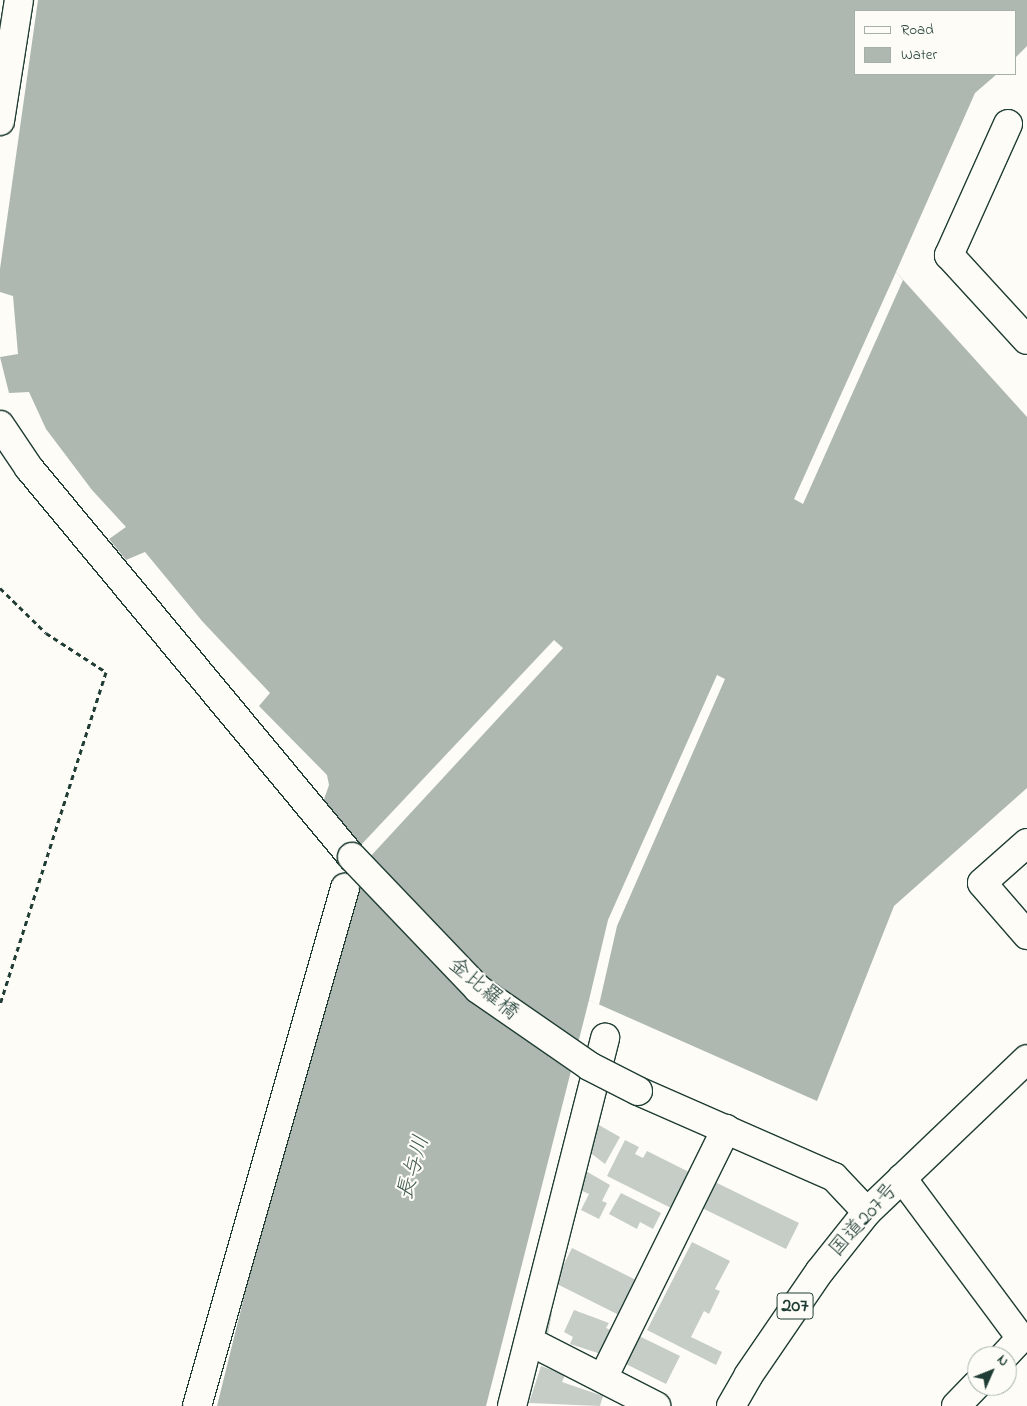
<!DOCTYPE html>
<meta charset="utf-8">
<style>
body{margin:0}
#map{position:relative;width:1027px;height:1406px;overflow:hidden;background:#fdfcf7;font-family:"Indie Flower","Klee One",sans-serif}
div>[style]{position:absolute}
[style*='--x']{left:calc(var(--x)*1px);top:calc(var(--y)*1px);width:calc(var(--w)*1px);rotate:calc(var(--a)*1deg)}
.water>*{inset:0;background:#aeb8b1}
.pier>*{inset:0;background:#fdfcf7}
.building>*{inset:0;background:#c6cdc7}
.path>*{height:3px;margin-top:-1.5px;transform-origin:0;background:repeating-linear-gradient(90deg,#1f3d34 0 5px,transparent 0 9px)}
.roads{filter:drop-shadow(1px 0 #1f3d34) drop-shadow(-1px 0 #1f3d34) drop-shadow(0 1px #1f3d34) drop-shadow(0 -1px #1f3d34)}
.minor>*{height:28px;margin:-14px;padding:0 14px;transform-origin:14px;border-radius:14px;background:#fdfcf7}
.highway>*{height:28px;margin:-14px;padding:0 14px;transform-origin:14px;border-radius:14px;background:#fdfcf7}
.bridges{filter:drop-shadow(1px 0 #1f3d34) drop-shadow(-1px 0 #1f3d34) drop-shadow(0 1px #1f3d34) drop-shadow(0 -1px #1f3d34)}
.minor-bridge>*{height:28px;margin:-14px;padding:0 14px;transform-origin:14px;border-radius:14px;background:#fdfcf7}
span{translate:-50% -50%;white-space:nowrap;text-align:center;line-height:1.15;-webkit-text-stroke:4.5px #fdfcf7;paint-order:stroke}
.shield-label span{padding:1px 4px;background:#fdfcf7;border:1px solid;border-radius:4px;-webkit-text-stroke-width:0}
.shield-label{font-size:20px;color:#1f3d34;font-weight:700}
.street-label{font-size:21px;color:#1f3d34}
.water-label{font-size:22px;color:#435c53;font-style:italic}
.legend{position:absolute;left:854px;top:10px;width:162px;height:65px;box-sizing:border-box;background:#fdfcf7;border:1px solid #a4b0a9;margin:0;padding:6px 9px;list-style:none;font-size:15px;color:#1f3d34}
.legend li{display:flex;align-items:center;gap:10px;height:25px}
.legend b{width:25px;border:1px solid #a4b0a9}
.north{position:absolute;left:967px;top:1346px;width:50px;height:50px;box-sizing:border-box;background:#fdfcf7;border:1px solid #a4b0a9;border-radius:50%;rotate:46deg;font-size:14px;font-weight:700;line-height:20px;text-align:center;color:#1f3d34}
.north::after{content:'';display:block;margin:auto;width:18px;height:22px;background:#1f3d34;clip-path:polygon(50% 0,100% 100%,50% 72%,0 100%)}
</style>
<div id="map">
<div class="water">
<div style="clip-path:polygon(38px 0,1027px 0,1027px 46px,1016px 57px,1016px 11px,856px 11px,856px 74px,997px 74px,975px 93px,896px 272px,1027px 417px,1027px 788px,894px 906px,817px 1101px,589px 1000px,486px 1406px,217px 1406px,318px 999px,369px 858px,322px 805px,329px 785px,327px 775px,259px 706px,270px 693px,202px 621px,145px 552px,126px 560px,109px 539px,126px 527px,92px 490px,46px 429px,29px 392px,9px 393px,0 357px,18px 354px,13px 296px,0 292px,0 269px)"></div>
</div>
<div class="pier">
<div style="clip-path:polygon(896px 272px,903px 280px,803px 504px,794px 499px)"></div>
<div style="clip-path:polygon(554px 640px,563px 648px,369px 858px,360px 846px)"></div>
<div style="clip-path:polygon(717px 675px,725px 679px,617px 926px,599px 1005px,589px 1000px,608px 920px)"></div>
</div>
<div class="building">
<div style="clip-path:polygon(597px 1124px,620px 1137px,605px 1164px,584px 1148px)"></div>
<div style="clip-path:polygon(625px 1140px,639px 1147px,635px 1154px,643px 1158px,647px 1151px,693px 1174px,675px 1210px,607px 1176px)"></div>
<div style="clip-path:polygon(584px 1170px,610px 1185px,602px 1201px,607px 1203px,599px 1219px,581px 1210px,589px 1194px,580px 1190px)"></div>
<div style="clip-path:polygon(715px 1182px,799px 1223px,786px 1249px,702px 1208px)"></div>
<div style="clip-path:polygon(621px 1193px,661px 1213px,653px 1229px,640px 1222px,637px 1229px,609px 1214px)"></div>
<div style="clip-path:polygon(692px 1242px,730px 1261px,715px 1289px,720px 1291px,709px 1314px,704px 1311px,691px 1337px,722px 1352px,716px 1365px,647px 1330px)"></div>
<div style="clip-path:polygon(572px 1248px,640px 1282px,623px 1317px,555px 1283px,558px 1263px,563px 1266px)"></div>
<div style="clip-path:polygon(574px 1310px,609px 1323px,606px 1328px,615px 1332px,604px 1355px,570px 1344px,573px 1337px,564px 1332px)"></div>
<div style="clip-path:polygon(542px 1311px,552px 1313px,548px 1334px,537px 1331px)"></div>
<div style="clip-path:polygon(639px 1336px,680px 1356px,666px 1384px,626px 1364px)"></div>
<div style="clip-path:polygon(541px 1366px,565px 1375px,562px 1382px,603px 1396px,600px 1406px,529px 1403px)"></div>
</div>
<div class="path">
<div style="--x:0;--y:588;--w:64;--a:44.4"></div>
<div style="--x:46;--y:633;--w:72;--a:33"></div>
<div style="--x:106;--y:672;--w:349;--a:107.7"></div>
</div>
<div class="roads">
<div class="minor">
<div style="--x:0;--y:121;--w:122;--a:-81.1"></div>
<div style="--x:1008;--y:124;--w:144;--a:114.2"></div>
<div style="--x:949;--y:255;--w:115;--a:47.5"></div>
<div style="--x:0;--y:425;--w:52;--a:56"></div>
<div style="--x:29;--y:468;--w:506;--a:50.3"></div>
<div style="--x:1027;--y:843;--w:60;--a:138.4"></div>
<div style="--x:982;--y:883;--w:69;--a:49.1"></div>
<div style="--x:638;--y:1091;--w:214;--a:23.7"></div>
<div style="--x:834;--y:1177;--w:48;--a:46.7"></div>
<div style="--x:902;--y:1178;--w:199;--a:53.4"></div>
<div style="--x:1021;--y:1338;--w:25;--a:133"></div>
<div style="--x:529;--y:1341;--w:143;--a:27.1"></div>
<div style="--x:603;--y:1378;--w:278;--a:-63.7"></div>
<div style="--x:197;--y:1406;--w:539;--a:-74.05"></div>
<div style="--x:512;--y:1406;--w:380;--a:-75.8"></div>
<div style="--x:956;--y:1406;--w:30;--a:-46"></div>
</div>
<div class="highway">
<div style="--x:731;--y:1406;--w:34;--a:-60"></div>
<div style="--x:748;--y:1376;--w:127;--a:-55.6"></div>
<div style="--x:820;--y:1271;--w:75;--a:-51.5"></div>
<div style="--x:867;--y:1212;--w:221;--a:-43.7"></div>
</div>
</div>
<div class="bridges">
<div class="minor-bridge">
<div style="--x:352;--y:857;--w:182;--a:46.3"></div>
<div style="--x:478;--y:989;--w:135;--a:34.7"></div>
<div style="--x:589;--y:1066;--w:55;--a:27"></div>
</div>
</div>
<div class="shield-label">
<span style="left:795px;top:1306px">207</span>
</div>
<div class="street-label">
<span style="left:483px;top:989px;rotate:40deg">金比羅橋</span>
<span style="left:864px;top:1220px;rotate:-48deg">国道207号</span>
</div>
<div class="water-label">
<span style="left:415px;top:1168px;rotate:-74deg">長与川</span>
</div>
<ul class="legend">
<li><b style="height:6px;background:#fdfcf7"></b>Road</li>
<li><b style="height:14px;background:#aeb8b1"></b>Water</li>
</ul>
<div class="north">N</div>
</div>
